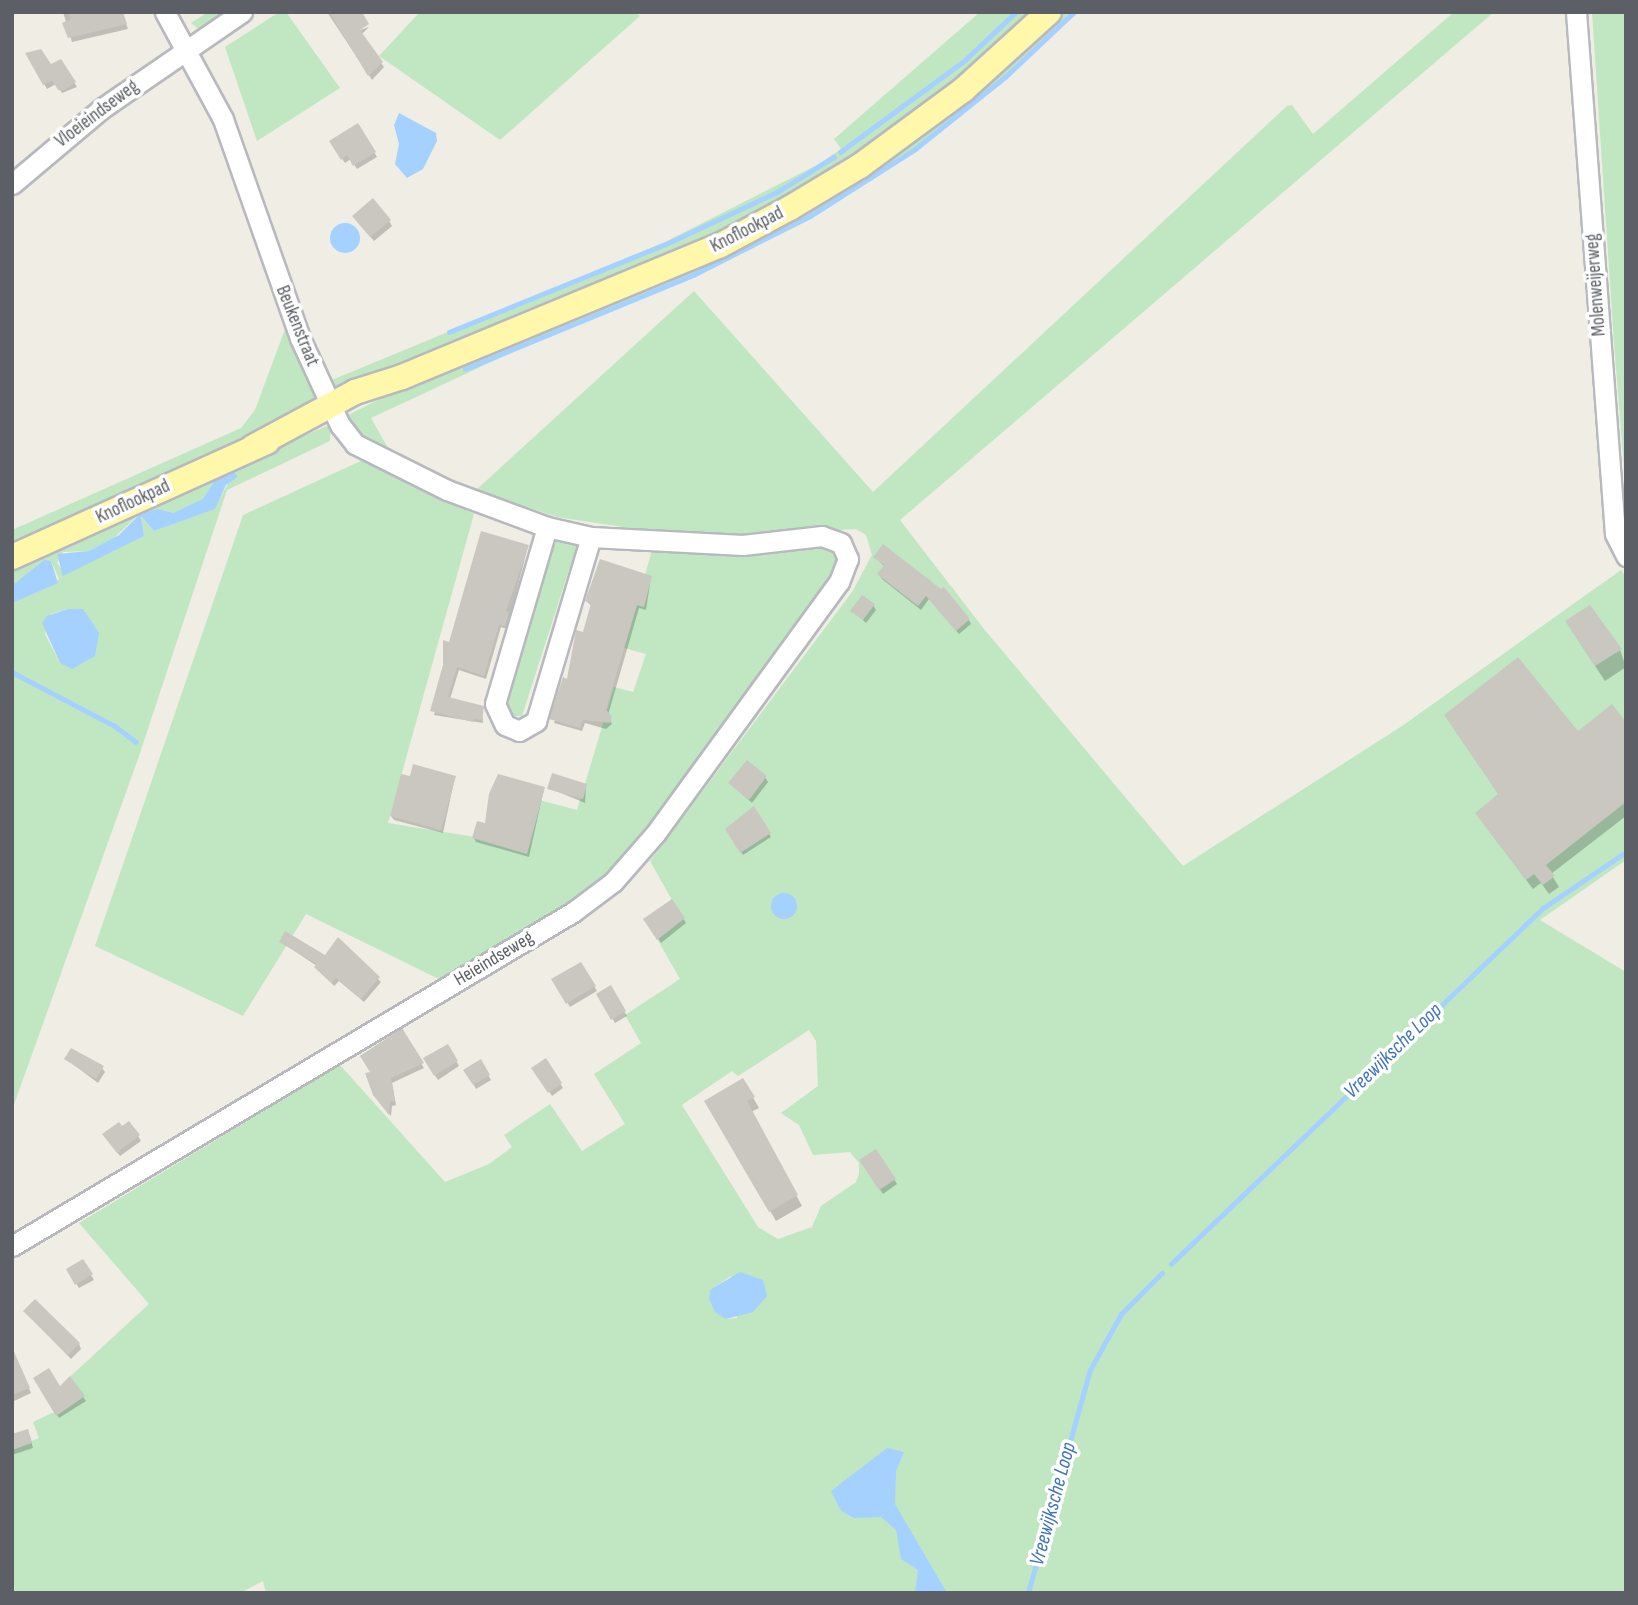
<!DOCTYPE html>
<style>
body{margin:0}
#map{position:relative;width:1638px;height:1605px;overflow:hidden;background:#efede4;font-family:"Sofia Sans Condensed",sans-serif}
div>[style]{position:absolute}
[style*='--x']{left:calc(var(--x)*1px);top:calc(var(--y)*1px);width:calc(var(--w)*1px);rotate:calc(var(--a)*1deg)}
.green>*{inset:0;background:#c0e7c2}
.water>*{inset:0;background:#a4d1ff}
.round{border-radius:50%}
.shadow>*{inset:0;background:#0003}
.stream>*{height:4.5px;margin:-2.25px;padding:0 2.25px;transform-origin:2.25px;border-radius:2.25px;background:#a4d1ff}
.building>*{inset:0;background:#cac7c1}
.roads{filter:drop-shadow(2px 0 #b7b9bf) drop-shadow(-2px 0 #b7b9bf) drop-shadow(0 2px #b7b9bf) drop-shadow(0 -2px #b7b9bf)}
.minor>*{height:19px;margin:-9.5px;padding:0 9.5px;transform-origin:9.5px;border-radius:9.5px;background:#fff}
.major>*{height:24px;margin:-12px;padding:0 12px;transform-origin:12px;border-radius:12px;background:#fff7a9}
span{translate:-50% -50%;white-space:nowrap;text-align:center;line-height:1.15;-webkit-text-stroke:7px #fff;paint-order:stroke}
.street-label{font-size:19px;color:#5c5f65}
.water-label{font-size:21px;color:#4075be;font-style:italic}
.frame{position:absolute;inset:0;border:14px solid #5c5f65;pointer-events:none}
</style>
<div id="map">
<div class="green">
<div style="clip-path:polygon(208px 12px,243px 12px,200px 30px,191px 23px)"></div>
<div style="clip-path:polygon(279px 12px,286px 12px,340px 88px,257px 141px,225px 47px)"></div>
<div style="clip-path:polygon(420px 12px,635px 12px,640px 16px,500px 140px,379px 56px)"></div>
<div style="clip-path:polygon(980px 12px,1035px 12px,972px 70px,817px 182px,648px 267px,521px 314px,334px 397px,327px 382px,665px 242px,817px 165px,841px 149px,834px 139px)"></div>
<div style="clip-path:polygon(1060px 12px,1077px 12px,1007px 79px,917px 151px,811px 219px,694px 277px,551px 334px,371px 418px,393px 457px,366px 443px,346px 416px,426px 376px,708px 258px)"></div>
<div style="clip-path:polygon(evenodd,1454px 12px,1494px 12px,900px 520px,984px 629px,1183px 866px,1402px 726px,1621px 570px,1626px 577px,1626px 860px,1540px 920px,1626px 972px,1626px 1593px,266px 1593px,263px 1581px,240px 1593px,12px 1593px,12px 1449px,39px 1438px,33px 1422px,71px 1404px,61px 1385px,149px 1304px,79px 1223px,340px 1065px,445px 1182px,489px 1164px,512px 1147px,504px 1135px,550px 1104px,582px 1151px,625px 1124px,594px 1074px,641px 1043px,625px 1015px,680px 979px,652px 930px,681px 916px,650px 861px,852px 592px,872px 555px,866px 535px,856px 529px,696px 538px,557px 517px,476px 490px,694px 291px,873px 492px,1287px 106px,1292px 105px,1313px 134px,1454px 12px,809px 1030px,816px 1041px,818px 1086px,781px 1113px,799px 1125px,813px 1155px,850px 1152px,859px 1163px,859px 1174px,856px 1182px,821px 1206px,812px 1227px,778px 1239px,758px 1227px,682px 1105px,732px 1071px,738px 1076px,809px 1030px,1454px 12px,731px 1276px,737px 1318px,726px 1319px,711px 1289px,731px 1276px)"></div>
<div style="clip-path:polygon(1592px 12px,1626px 12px,1626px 493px,1614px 343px)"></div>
<div style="clip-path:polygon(288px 321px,323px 401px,12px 548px,12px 530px,241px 428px,255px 410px)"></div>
<div style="clip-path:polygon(evenodd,331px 424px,330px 441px,227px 490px,139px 756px,12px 1110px,12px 603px,59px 579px,51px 561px,38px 565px,31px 576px,12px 586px,12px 567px,331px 424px,229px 482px,214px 509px,154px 531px,141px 516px,144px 536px,61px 568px,57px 563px,63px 552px,89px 551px,113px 539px,139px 514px,173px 513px,203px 500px,212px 485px,229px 482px,331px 424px,68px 609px,83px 609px,60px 663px,45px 634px,51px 614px,68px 609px)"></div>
<div style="clip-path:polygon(365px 459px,474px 514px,388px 823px,500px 841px,532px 798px,577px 810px,614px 687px,633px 692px,646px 654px,624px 648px,653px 547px,826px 547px,834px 550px,841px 566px,611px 881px,445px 982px,306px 914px,243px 1016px,95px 946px,243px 515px)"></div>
<div style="clip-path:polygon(553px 533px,578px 537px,577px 545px,522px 716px,500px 716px)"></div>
</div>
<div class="water">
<div style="clip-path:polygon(399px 113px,436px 133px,437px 141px,423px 169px,407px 178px,395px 164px,399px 144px,394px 125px)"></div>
<div class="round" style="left:330px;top:223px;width:30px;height:30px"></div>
<div style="clip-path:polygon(233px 471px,238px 477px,226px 485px,215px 509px,154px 531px,141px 516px,144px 536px,63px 576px,57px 554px,89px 551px,119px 535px,140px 514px,158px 509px,173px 513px,203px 499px,215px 480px)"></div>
<div style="clip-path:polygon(44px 560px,51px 561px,58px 583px,12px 603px,12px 586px)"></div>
<div style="clip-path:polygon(68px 609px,83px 609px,99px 633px,95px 656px,72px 669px,60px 663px,42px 623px,47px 616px)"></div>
<div class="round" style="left:771px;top:893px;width:26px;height:26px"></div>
<div style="clip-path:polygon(740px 1272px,763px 1280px,767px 1296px,753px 1312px,726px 1319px,715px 1312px,709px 1299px,711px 1289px)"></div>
<div style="clip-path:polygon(887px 1448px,904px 1452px,896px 1471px,895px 1504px,947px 1593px,915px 1593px,918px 1570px,901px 1559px,896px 1530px,881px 1517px,854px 1518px,841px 1511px,831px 1491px)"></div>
</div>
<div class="shadow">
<div style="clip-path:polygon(63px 12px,122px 12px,128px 29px,72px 42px)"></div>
<div style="clip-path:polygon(327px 12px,360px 12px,351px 33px,369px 27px,361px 35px,384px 67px,372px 80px)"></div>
<div style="clip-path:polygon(27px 54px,50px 67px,60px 61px,77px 87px,62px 93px,56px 84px,47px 89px)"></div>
<div style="clip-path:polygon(358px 125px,377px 157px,357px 169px,351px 159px,345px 163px,331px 142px)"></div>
<div style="clip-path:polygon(357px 221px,389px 221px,392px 226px,374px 241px)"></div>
<div style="clip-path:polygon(528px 546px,507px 629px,501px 627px,486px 679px,459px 670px,450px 699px,482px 708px,483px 723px,434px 715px,451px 644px)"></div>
<div style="clip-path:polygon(875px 557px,969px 620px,971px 624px,959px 634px,929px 599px,921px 610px,882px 579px,879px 574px,885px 567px)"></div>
<div style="clip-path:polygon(651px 578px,646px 610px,639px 608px,608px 715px,612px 724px,606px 729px,585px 723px,582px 731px,554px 723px,592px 606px,586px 601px)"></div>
<div style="clip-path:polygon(873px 605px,876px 610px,866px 623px,853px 611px)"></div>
<div style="clip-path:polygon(1576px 637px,1620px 650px,1626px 667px,1605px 681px)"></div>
<div style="clip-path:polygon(1626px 724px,1626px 816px,1551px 874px,1559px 887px,1549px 894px,1541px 883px,1533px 889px,1483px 823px,1578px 734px)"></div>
<div style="clip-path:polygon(455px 777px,443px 833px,394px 820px,391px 816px,411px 778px)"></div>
<div style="clip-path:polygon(765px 777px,768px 782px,752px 803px,730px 783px)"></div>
<div style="clip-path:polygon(586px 786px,585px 803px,549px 788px)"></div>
<div style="clip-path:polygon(544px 789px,529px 857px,476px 842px,474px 838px,486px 825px)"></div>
<div style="clip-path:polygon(754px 809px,771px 837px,743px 855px,727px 830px)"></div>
<div style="clip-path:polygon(672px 901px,686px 923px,661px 943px,646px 920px)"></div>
<div style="clip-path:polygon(338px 940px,381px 982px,364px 1002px,339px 981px,334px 986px,317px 966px,281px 942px,326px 957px)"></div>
<div style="clip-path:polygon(580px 964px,597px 991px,570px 1007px,554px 980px)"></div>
<div style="clip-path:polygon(610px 988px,627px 1016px,615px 1023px,598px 995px)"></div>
<div style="clip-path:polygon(401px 1031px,424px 1068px,392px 1083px,396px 1105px,392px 1106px,391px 1116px,378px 1100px,372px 1073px)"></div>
<div style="clip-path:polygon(448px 1047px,459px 1066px,438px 1080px,425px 1059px)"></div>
<div style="clip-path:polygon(66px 1059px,102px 1068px,105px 1072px,98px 1083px)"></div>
<div style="clip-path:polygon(545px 1060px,563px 1088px,552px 1096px,534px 1068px)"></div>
<div style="clip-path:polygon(480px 1062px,491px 1080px,476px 1089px,466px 1070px)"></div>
<div style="clip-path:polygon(743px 1080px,759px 1108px,751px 1112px,802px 1206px,776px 1221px,706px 1102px)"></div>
<div style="clip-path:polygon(138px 1136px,141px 1141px,120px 1156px,107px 1139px)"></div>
<div style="clip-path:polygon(876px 1151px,897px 1184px,883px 1194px,861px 1161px)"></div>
<div style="clip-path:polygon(83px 1261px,94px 1280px,79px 1288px,68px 1270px)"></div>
<div style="clip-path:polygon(25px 1312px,79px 1344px,81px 1349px,71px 1359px)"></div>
<div style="clip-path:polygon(12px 1367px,20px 1369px,31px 1393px,12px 1402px)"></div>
<div style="clip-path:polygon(35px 1379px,60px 1389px,70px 1379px,86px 1401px,59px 1418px)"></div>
<div style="clip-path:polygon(12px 1436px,30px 1436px,33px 1448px,12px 1455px)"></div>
</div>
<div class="stream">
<div style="--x:840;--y:152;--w:154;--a:-36.3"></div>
<div style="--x:964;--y:61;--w:71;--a:-43.3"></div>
<div style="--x:449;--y:332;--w:234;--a:-22.1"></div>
<div style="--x:666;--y:244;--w:123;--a:-25.1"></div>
<div style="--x:777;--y:192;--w:67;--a:-31.6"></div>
<div style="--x:465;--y:369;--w:247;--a:-22.4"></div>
<div style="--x:693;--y:275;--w:131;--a:-26.8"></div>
<div style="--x:810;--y:216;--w:125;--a:-32.5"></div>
<div style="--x:915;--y:149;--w:115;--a:-38.7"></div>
<div style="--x:1005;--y:77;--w:95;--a:-43.3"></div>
<div style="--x:12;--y:672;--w:116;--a:27.7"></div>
<div style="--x:115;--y:726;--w:26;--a:37"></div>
<div style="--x:1171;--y:1264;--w:515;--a:-43.74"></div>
<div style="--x:1543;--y:908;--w:100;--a:-34"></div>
<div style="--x:1028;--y:1593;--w:231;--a:-74.5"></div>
<div style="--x:1090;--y:1370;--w:64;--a:-61"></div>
<div style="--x:1121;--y:1314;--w:58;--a:-45"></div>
</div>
<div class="building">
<div style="clip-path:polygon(69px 12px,123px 12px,127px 24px,68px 38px,62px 23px,71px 19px)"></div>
<div style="clip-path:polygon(329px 12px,362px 12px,369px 24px,360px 30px,383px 62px,368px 76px)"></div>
<div style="clip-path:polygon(41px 49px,51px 64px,61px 59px,76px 82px,64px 90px,58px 90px,52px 80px,43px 85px,25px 53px)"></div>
<div style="clip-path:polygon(358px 123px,376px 152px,353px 166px,347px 155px,341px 160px,329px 141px)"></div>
<div style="clip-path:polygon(373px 198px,391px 220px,370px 237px,352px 216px)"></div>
<div style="clip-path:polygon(481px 531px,529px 545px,506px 611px,509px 612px,505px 626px,499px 625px,484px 676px,457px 667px,448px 697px,484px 706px,482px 720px,474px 719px,473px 722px,430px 711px,443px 665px,443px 640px,449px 642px)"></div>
<div style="clip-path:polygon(883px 544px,941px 589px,944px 587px,970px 619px,956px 631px,926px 596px,918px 606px,877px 574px,884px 565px,873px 557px)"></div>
<div style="clip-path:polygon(600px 559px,652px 576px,644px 607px,637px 605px,612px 689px,606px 710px,612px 716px,610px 723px,583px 720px,580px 728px,549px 719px,563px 677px,567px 679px,576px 630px,583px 632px,591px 603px,585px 601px)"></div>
<div style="clip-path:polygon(862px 595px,875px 604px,863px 620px,850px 611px)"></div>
<div style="clip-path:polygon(1590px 605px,1622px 649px,1595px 666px,1565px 621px)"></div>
<div style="clip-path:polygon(1518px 657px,1578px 731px,1612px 704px,1626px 722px,1626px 802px,1546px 865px,1555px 876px,1543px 885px,1534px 874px,1526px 880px,1475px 813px,1498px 794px,1444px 715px)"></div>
<div style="clip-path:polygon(747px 760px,767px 776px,749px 800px,728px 783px)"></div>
<div style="clip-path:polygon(413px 764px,456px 776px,441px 830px,390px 816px,401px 774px,410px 776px)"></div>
<div style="clip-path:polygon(552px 773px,587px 784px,583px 799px,547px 789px)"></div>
<div style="clip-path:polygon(498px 774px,545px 787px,527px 854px,472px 838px,477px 821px,485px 823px,489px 794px)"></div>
<div style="clip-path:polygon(754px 806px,771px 833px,740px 853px,725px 829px)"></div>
<div style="clip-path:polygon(672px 899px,685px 918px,657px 940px,643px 919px)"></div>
<div style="clip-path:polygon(285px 931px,325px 955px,338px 937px,380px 977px,361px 999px,336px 978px,331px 983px,314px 967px,317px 964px,279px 942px)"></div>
<div style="clip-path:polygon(581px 962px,596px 986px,566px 1004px,551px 979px)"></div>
<div style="clip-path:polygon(611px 985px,626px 1011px,611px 1020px,596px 994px)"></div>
<div style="clip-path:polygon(402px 1028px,424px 1063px,391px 1078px,395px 1101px,390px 1102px,389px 1115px,373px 1095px,365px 1073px,370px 1072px,360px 1056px)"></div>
<div style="clip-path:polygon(448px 1044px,458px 1061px,434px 1076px,423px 1058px)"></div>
<div style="clip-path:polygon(71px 1048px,104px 1066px,96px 1079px,64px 1059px)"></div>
<div style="clip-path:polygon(546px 1058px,562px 1083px,548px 1093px,531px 1068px)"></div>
<div style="clip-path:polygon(481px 1059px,490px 1075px,473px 1085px,463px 1070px)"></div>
<div style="clip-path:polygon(743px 1078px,755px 1097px,747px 1101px,798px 1195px,769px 1212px,704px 1101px)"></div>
<div style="clip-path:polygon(129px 1121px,140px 1135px,117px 1153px,102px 1134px,119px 1122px,122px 1126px)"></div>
<div style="clip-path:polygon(876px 1149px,896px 1179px,879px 1190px,859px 1160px)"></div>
<div style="clip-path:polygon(83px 1259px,93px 1274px,75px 1285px,66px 1269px)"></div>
<div style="clip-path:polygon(35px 1299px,80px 1343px,68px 1355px,23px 1311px)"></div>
<div style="clip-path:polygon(12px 1347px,30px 1388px,12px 1395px)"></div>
<div style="clip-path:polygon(49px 1368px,60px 1386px,70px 1376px,85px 1396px,56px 1416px,33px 1378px)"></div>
<div style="clip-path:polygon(28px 1429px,32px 1443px,12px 1450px,12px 1434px)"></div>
</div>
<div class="roads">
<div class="minor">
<div style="--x:1576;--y:12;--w:523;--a:85.73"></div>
<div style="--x:1615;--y:534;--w:25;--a:63"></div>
<div style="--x:12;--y:184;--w:116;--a:-40.1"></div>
<div style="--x:101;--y:109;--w:171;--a:-34.5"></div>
<div style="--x:547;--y:527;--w:184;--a:106.4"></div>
<div style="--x:495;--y:704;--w:23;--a:65"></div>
<div style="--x:505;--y:725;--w:15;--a:23"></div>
<div style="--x:519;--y:731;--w:20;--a:-30"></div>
<div style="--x:536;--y:721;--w:192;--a:-73.4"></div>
<div style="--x:12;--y:1246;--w:653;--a:-30.77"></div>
<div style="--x:573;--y:912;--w:50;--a:-36.9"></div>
<div style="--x:613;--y:882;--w:64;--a:-48.8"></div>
<div style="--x:655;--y:834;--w:312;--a:-53.9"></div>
<div style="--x:839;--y:582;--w:25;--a:-69"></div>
<div style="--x:848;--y:559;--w:17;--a:-114"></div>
<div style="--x:841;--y:543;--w:20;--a:-160"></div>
<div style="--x:822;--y:536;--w:80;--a:173.5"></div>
<div style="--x:743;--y:545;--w:152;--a:-177"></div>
<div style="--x:591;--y:537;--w:45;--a:-167.2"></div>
<div style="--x:547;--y:527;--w:107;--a:-159.7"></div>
<div style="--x:447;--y:490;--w:103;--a:-153.4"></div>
<div style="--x:355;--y:444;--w:24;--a:-128"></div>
<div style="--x:340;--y:425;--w:96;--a:-114.7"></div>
<div style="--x:300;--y:338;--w:232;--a:-109.4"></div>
<div style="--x:223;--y:119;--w:122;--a:-118.5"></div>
</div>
<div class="major">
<div style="--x:253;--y:447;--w:116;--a:-28.3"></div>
<div style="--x:355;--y:392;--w:49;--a:-17.7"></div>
<div style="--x:402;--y:377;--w:343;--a:-22.5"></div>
<div style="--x:719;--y:246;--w:81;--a:-28.2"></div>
<div style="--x:790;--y:208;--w:82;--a:-31"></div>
<div style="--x:860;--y:166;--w:128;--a:-36.4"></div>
<div style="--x:963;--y:90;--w:116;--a:-42.2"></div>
<div style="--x:12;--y:557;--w:280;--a:-24.3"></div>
</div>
</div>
<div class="street-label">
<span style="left:97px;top:114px;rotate:-37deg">Vloeieindseweg</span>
<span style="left:747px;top:230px;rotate:-27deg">Knoflookpad</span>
<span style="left:1596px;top:285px;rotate:-94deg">Molenweijerweg</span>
<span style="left:297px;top:326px;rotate:68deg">Beukenstraat</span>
<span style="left:133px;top:502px;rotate:-25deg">Knoflookpad</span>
<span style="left:494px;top:959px;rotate:-31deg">Heieindseweg</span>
</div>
<div class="water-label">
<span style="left:1393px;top:1051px;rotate:-44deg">Vreewijksche Loop</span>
<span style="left:1053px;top:1504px;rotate:-75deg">Vreewijksche Loop</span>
</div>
<div class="frame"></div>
</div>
